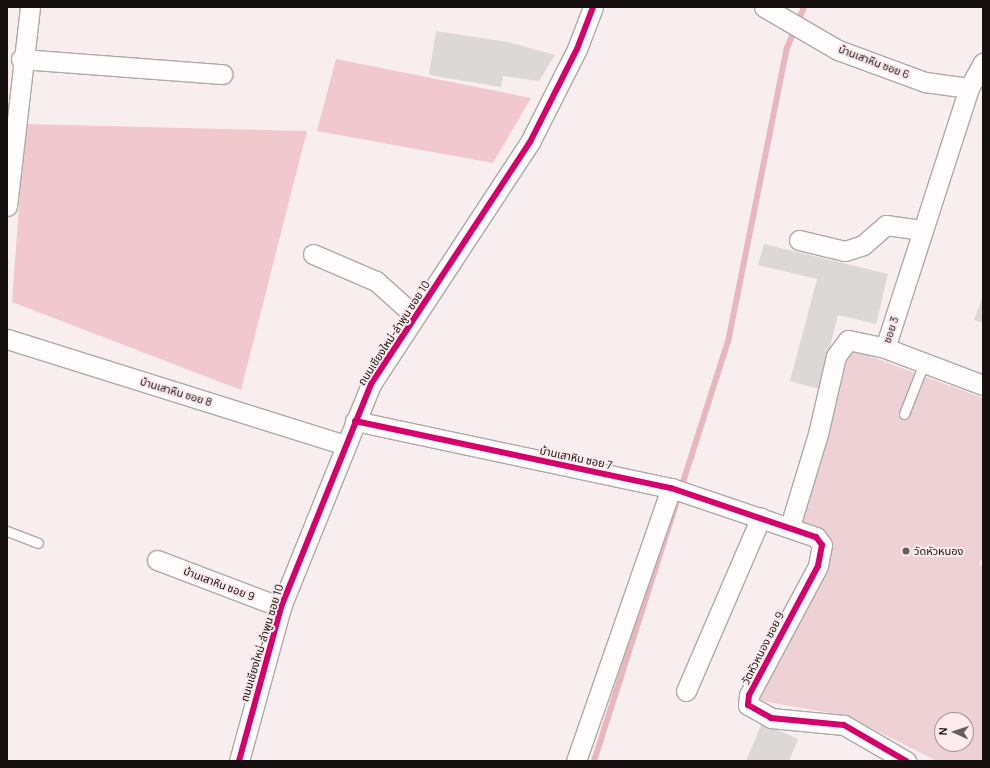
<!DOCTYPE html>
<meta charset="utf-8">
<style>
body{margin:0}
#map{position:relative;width:990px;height:768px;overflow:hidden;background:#f8eef0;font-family:Manrope,"Noto Sans Thai",sans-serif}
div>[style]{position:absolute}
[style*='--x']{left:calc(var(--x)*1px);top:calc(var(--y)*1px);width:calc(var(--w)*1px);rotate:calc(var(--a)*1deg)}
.green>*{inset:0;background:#edd1d5}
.forest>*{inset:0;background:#f1c8ce}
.stream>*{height:6px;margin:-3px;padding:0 3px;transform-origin:3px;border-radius:3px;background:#e8b7be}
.building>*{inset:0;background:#dbd8d7}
.roads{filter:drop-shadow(1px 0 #afa8a9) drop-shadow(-1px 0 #afa8a9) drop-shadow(0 1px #afa8a9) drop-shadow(0 -1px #afa8a9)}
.service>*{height:9px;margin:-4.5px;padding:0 4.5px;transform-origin:4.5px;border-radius:4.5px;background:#fefcfd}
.minor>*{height:19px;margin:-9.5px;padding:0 9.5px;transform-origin:9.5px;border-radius:9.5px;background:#fefcfd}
.cycleway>*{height:6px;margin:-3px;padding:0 3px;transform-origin:3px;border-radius:3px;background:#d6006c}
.dots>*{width:11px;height:11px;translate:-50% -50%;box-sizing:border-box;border:2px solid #fceaec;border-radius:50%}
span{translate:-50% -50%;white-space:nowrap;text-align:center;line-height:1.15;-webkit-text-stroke:4px #fceaec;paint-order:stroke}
.street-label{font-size:11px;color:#161011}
.poi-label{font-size:11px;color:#161011}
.left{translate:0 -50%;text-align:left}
.frame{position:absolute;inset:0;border:8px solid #161011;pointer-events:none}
.north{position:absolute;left:934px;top:712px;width:40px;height:40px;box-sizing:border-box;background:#fceaec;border:1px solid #a09394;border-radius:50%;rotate:273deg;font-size:11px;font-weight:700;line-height:16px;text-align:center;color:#161011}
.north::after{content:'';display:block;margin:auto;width:14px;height:18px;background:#655e5f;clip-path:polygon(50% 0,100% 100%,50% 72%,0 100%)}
</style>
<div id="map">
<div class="green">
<div style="clip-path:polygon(evenodd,848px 348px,983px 398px,983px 556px,979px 565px,983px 567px,983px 761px,937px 761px,847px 716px,757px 700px,832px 547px,799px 522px,848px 348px,942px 720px,966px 720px,966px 744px,942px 744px,942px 720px)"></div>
</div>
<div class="forest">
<div style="clip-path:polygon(336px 59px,531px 98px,493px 163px,317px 131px)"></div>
<div style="clip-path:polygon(25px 124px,307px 131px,241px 390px,12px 302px)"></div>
</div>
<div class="stream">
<div style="--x:594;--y:761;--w:440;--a:-72.3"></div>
<div style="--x:728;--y:342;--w:300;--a:-78.7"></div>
<div style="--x:787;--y:48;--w:44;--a:-67.5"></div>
</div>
<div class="building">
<div style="clip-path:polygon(436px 31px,508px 42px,555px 55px,539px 81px,503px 76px,501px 87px,429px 75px)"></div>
<div style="clip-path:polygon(764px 244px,888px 274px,876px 324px,838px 315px,819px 389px,790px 381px,817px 279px,758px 265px)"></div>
<div style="clip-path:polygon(983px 296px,983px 323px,974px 320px)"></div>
<div style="clip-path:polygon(762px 723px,798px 739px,789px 761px,746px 761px)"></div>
</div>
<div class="roads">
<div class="service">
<div style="--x:904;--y:414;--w:55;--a:-68.6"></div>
<div style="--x:7;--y:531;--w:33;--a:21"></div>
</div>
<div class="minor">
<div style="--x:764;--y:7;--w:86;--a:30.2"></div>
<div style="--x:838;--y:50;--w:93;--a:20.2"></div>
<div style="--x:925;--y:82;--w:44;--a:7.8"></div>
<div style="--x:21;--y:59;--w:202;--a:4.3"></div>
<div style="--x:7;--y:206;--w:200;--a:-83.4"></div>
<div style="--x:799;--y:240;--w:47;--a:13.4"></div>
<div style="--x:845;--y:251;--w:19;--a:-18"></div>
<div style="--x:863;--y:245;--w:30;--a:-41"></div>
<div style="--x:886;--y:225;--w:37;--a:8"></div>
<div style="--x:313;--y:254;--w:69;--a:23.2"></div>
<div style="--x:376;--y:281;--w:52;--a:41.9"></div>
<div style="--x:7;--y:339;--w:354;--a:17.4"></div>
<div style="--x:885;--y:348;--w:105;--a:20.7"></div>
<div style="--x:355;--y:421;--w:323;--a:12"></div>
<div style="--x:671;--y:488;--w:153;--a:18.7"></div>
<div style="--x:816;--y:537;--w:10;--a:53"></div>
<div style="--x:822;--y:545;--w:21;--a:101"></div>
<div style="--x:818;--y:566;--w:146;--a:118.1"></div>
<div style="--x:749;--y:695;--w:10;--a:96"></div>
<div style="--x:748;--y:705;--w:26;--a:29"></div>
<div style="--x:771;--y:718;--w:73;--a:5.5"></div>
<div style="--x:844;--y:725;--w:72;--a:30.1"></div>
<div style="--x:790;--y:526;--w:96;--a:-73.1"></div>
<div style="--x:818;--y:434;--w:80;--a:-77"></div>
<div style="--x:836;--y:356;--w:20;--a:-53"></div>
<div style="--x:848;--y:340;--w:38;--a:12"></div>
<div style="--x:885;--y:348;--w:273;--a:-72.1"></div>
<div style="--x:969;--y:88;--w:29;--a:-61"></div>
<div style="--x:157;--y:560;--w:133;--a:20.8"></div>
<div style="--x:686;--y:691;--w:189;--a:-66.7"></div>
<div style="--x:239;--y:761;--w:160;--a:-74.7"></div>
<div style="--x:281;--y:607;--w:240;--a:-68"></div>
<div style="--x:371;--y:384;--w:290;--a:-56.7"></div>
<div style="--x:530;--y:142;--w:104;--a:-63.2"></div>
<div style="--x:577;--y:49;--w:45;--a:-69.1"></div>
<div style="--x:576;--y:761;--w:289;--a:-70.8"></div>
</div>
</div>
<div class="cycleway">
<div style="--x:355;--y:421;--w:323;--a:12"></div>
<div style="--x:671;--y:488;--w:153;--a:18.7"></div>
<div style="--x:816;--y:537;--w:10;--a:53"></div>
<div style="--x:822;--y:545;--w:21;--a:101"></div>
<div style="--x:818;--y:566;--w:146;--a:118.1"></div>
<div style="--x:749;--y:695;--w:10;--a:96"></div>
<div style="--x:748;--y:705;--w:26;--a:29"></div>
<div style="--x:771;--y:718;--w:73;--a:5.5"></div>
<div style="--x:844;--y:725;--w:72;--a:30.1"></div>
<div style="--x:239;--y:761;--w:160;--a:-74.7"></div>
<div style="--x:281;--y:607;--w:240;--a:-68"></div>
<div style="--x:371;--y:384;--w:290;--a:-56.7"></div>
<div style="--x:530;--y:142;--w:104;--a:-63.2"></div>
<div style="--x:577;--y:49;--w:45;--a:-69.1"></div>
</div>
<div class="dots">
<div style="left:906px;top:551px;background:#655e5f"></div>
</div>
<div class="street-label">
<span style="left:874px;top:62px;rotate:21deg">บ้านเสาหิน ซอย 6</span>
<span style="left:891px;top:330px;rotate:-72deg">ซอย 3</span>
<span style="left:394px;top:333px;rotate:-57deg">ถนนเชียงใหม่-ลำพูน ซอย 10</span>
<span style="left:176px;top:392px;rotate:17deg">บ้านเสาหิน ซอย 8</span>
<span style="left:576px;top:458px;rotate:12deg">บ้านเสาหิน ซอย 7</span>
<span style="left:219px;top:584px;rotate:21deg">บ้านเสาหิน ซอย 9</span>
<span style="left:262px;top:643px;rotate:-73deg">ถนนเชียงใหม่-ลำพูน ซอย 10</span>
<span style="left:763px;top:648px;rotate:-63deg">วัตหัวหนอง ซอย 9</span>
</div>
<div class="poi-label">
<span class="left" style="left:914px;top:551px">วัดหัวหนอง</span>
</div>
<div class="frame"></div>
<div class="north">N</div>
</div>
